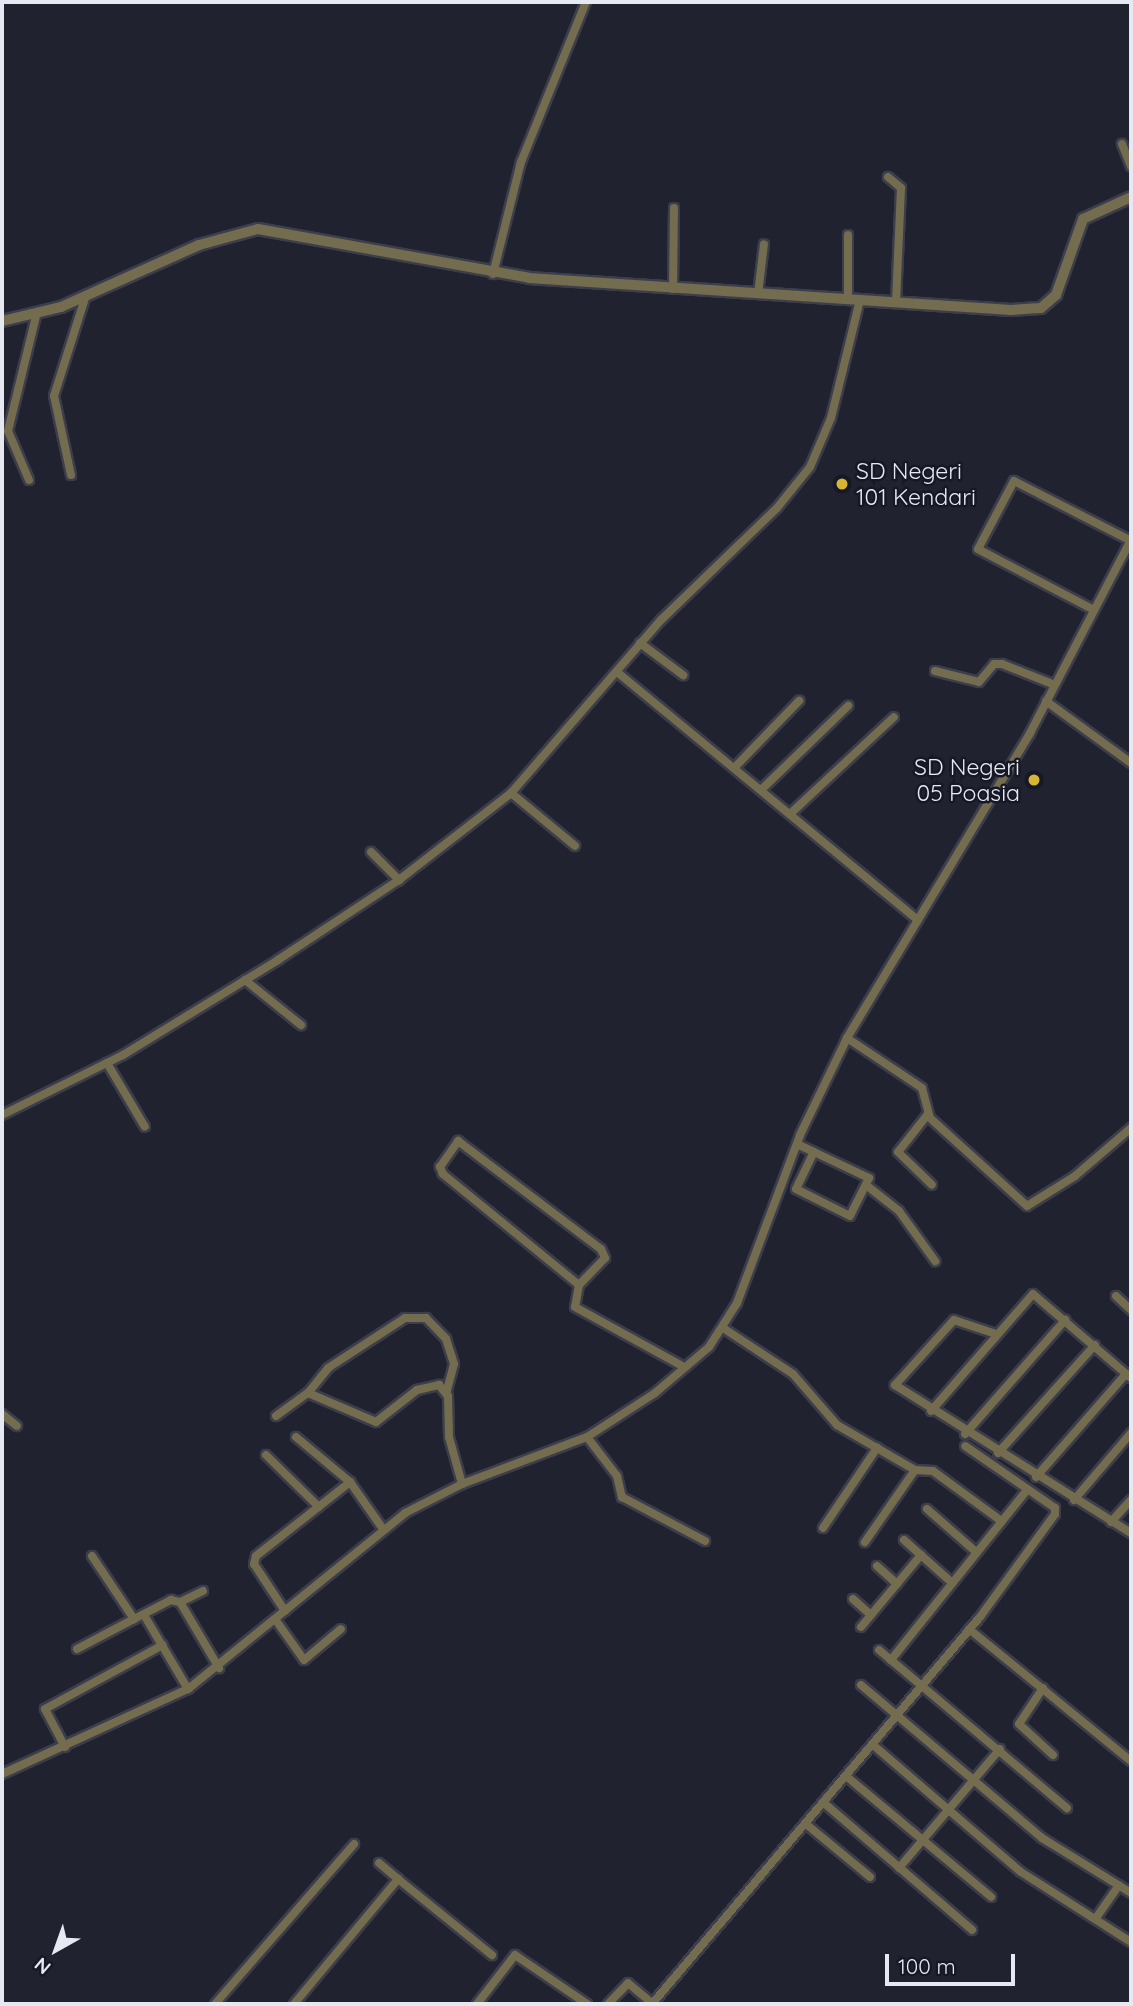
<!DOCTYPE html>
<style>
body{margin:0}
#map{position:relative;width:1133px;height:2006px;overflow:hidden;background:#202230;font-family:Quicksand,sans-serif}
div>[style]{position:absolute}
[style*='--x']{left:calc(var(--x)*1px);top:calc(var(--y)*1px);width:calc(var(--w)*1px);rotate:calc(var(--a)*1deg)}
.roads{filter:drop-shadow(2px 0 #3c3e4b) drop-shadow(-2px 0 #3c3e4b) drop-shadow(0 2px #3c3e4b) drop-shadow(0 -2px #3c3e4b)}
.minor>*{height:8px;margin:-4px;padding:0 4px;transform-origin:4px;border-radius:4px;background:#746c4f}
.tertiary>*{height:10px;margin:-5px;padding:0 5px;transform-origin:5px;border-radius:5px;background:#746c4f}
.dots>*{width:19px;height:19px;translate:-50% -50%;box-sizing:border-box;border:4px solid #161826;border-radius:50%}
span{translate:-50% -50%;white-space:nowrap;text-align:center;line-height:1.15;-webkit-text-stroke:5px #161826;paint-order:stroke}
.poi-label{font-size:23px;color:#e6e8f2}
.left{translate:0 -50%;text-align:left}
.right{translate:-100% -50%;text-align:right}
.frame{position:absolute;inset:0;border:4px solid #e6e8f2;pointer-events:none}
.north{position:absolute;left:21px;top:1915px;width:70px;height:70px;-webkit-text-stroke:5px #161826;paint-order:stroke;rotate:220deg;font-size:19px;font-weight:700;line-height:28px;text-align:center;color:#e6e8f2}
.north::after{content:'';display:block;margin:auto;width:24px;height:32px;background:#e6e8f2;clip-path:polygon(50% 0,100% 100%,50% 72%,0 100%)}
.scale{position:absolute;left:885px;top:1954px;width:130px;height:32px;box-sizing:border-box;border:4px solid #e6e8f2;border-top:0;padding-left:9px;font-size:21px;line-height:24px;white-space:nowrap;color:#e6e8f2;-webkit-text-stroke:5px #161826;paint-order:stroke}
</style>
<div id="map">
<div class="roads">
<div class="minor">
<div style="--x:1122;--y:144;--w:24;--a:68"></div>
<div style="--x:888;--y:177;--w:17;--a:40"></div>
<div style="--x:901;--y:188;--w:114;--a:92.5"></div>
<div style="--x:848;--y:235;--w:65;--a:90"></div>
<div style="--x:493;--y:274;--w:115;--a:-76"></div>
<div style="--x:521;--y:162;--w:173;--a:-67.9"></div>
<div style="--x:673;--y:289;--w:81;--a:-89.3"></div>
<div style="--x:758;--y:294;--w:50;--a:-83.2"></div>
<div style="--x:71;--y:475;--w:81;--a:-102.1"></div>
<div style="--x:54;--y:396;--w:103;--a:-72.4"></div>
<div style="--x:29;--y:480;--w:53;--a:-113.2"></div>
<div style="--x:8;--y:431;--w:118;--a:-76.3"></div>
<div style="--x:1094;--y:610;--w:131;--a:-152.3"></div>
<div style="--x:978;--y:549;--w:77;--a:-62.1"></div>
<div style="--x:1014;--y:481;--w:131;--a:27.1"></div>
<div style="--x:640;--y:643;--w:54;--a:36.7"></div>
<div style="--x:935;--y:671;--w:45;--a:14"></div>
<div style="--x:979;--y:682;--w:23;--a:-50"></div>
<div style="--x:994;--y:664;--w:8;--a:0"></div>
<div style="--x:1002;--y:664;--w:57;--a:21.6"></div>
<div style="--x:617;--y:672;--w:390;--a:39.5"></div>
<div style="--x:1046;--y:701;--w:105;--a:36.1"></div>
<div style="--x:736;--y:766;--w:91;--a:-45.9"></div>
<div style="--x:762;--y:789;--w:120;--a:-44"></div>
<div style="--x:511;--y:793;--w:83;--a:39.6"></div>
<div style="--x:790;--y:814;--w:142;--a:-43"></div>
<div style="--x:371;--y:852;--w:40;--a:45"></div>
<div style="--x:245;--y:980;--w:72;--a:38.8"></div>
<div style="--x:847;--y:1038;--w:90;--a:33.7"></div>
<div style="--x:922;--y:1088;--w:31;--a:75"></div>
<div style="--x:930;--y:1118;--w:131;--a:42.2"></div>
<div style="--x:1027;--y:1206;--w:57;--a:-32"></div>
<div style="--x:1075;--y:1176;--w:74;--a:-40.6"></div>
<div style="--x:107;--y:1063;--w:74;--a:59.3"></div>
<div style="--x:928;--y:1114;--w:48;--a:128.3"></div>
<div style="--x:898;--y:1152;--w:47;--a:44.1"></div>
<div style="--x:2;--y:1115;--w:135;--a:-26.4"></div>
<div style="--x:123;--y:1055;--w:182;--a:-31.5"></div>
<div style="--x:278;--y:960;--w:145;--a:-33.5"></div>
<div style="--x:399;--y:880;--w:142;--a:-37.8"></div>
<div style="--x:511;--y:793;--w:229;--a:-49.1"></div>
<div style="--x:661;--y:620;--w:161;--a:-44"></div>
<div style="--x:777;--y:508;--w:53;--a:-51.2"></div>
<div style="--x:810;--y:467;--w:53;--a:-66.8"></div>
<div style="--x:831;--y:418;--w:122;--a:-76.2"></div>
<div style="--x:797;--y:1144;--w:19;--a:25"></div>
<div style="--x:814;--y:1152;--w:61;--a:25.3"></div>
<div style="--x:869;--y:1178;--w:42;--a:116.6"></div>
<div style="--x:850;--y:1216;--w:60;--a:-153.4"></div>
<div style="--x:796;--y:1189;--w:41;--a:-64.1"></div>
<div style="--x:866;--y:1185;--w:42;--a:38.2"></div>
<div style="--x:899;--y:1211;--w:62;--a:54.2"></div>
<div style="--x:579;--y:1285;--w:176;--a:-140.8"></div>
<div style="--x:443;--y:1174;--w:8;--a:-113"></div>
<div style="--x:440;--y:1167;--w:32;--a:-55"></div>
<div style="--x:458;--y:1141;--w:179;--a:37.1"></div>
<div style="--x:601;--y:1249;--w:10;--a:66"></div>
<div style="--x:605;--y:1258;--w:37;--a:134"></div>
<div style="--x:579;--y:1285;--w:22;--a:100"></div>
<div style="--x:575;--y:1307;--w:124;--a:28.8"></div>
<div style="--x:1116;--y:1296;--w:21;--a:43"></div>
<div style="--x:723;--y:1328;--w:84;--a:33.3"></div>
<div style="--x:793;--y:1374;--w:67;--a:49.2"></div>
<div style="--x:837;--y:1425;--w:90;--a:30"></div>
<div style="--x:915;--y:1470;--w:88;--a:124.8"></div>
<div style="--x:996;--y:1334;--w:44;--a:-161.6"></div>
<div style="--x:954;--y:1320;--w:88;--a:132.2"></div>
<div style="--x:895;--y:1385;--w:279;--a:32.1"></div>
<div style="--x:308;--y:1393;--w:32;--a:-51"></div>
<div style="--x:328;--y:1368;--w:92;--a:-33"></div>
<div style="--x:405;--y:1318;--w:21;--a:0"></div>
<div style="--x:426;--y:1318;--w:29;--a:46"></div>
<div style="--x:446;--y:1339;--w:26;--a:72"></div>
<div style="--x:454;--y:1364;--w:28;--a:105"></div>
<div style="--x:931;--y:1411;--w:155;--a:-48.9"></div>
<div style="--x:1033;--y:1294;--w:129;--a:40.6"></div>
<div style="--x:2;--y:1414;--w:19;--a:39"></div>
<div style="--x:276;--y:1416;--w:39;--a:-36"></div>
<div style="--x:308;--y:1393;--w:74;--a:23.1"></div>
<div style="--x:376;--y:1422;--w:52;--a:-38"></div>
<div style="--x:417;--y:1390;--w:23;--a:-13"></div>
<div style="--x:439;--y:1385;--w:14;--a:51"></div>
<div style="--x:448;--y:1396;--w:41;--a:88.6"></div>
<div style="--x:449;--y:1437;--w:49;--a:74.5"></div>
<div style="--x:965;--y:1434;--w:152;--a:-48.7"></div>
<div style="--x:296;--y:1437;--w:70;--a:39.8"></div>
<div style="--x:587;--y:1437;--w:49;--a:52.4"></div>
<div style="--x:617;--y:1476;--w:22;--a:77"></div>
<div style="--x:622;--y:1497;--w:94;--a:27.9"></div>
<div style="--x:998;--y:1453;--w:145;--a:-48.1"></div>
<div style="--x:266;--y:1455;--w:74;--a:44.5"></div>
<div style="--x:915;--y:1470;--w:18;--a:3"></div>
<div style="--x:933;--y:1471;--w:83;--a:36.2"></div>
<div style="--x:1036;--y:1477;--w:137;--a:-48.9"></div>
<div style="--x:1027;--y:1490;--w:218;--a:128.7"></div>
<div style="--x:891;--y:1660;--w:230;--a:40.1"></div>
<div style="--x:1074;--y:1500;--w:88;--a:-49.6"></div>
<div style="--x:927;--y:1509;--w:64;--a:41.2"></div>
<div style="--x:1111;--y:1522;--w:30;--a:-48"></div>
<div style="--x:823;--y:1528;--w:97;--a:-56"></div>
<div style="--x:904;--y:1540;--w:62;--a:41.7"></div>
<div style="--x:92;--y:1556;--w:76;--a:56.3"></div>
<div style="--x:134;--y:1619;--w:42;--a:-27.2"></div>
<div style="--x:171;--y:1600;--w:9;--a:13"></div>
<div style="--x:877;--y:1566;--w:27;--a:42"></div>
<div style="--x:203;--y:1591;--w:25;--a:154"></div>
<div style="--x:180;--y:1602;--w:77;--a:59.4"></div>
<div style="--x:853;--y:1599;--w:24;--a:42"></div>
<div style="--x:285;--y:1611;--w:56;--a:-123.4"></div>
<div style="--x:254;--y:1564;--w:8;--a:-76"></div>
<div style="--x:256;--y:1556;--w:120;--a:-38.2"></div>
<div style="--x:350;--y:1482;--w:57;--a:54.9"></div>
<div style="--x:144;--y:1615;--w:86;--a:59.3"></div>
<div style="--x:275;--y:1619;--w:50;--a:54.7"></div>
<div style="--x:304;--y:1660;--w:48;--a:-40"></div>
<div style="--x:861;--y:1627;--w:94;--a:-50.2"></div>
<div style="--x:969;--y:1629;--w:209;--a:39.2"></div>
<div style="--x:77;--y:1649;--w:64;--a:-27.8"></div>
<div style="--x:879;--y:1650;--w:16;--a:40"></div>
<div style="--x:861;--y:1685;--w:237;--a:40.2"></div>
<div style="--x:1042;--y:1838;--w:105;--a:31.7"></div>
<div style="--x:1043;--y:1688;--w:43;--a:123.7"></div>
<div style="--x:1019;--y:1724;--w:46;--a:42.4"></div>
<div style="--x:872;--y:1744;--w:196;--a:40.7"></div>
<div style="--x:1021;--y:1872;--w:130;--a:32.5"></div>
<div style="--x:65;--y:1747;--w:43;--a:-117.8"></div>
<div style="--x:45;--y:1709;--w:134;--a:-28.5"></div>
<div style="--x:2;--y:1774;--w:205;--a:-24.6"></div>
<div style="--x:188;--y:1689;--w:279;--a:-39"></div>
<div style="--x:405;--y:1513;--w:64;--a:-27"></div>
<div style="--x:462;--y:1484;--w:134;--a:-20.6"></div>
<div style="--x:587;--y:1437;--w:81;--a:-32.9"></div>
<div style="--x:655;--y:1393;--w:71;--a:-40.4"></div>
<div style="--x:709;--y:1347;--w:52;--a:-57.5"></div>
<div style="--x:737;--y:1303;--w:179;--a:-69.4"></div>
<div style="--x:800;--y:1135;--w:108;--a:-64.1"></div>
<div style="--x:847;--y:1038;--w:356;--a:-59"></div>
<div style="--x:1030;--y:733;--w:218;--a:-62.4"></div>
<div style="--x:846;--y:1776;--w:189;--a:39.8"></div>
<div style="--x:824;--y:1803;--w:195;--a:40.6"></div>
<div style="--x:806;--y:1824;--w:83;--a:39.6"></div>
<div style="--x:379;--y:1863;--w:25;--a:40"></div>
<div style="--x:899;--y:1868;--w:156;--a:-49.7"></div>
<div style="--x:1096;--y:1918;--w:40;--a:-55.1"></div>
<div style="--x:215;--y:2004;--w:212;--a:-49"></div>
<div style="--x:294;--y:2004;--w:163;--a:-50.2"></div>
<div style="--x:398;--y:1879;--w:121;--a:39"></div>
<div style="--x:477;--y:2004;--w:62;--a:-52.2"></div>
<div style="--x:515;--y:1955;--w:87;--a:34.2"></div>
<div style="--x:608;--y:2004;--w:29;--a:-46"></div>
<div style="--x:628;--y:1983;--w:33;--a:40"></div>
<div style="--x:652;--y:2004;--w:507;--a:-49.72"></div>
<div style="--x:980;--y:1617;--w:127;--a:-53.9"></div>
<div style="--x:1055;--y:1514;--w:6;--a:-90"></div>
<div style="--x:1055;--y:1508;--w:109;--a:-145.4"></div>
</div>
<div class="tertiary">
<div style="--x:2;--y:321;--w:61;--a:-13.3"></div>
<div style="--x:61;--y:307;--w:151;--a:-24.2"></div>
<div style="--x:199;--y:245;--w:61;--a:-15.2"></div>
<div style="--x:258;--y:229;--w:275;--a:10.2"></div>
<div style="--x:529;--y:278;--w:483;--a:3.8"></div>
<div style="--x:1011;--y:310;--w:30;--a:-4"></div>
<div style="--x:1041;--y:308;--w:20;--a:-41"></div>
<div style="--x:1056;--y:295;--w:81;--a:-70.4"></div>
<div style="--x:1083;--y:219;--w:53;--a:-24.6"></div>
</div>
</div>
<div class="dots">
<div style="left:842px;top:484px;background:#d6b534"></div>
<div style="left:1034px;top:780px;background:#d6b534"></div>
</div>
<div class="poi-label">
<span class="left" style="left:856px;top:484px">SD Negeri<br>101 Kendari</span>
<span class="right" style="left:1020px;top:780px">SD Negeri<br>05 Poasia</span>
</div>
<div class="frame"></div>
<div class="north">N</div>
<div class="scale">100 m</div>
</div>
